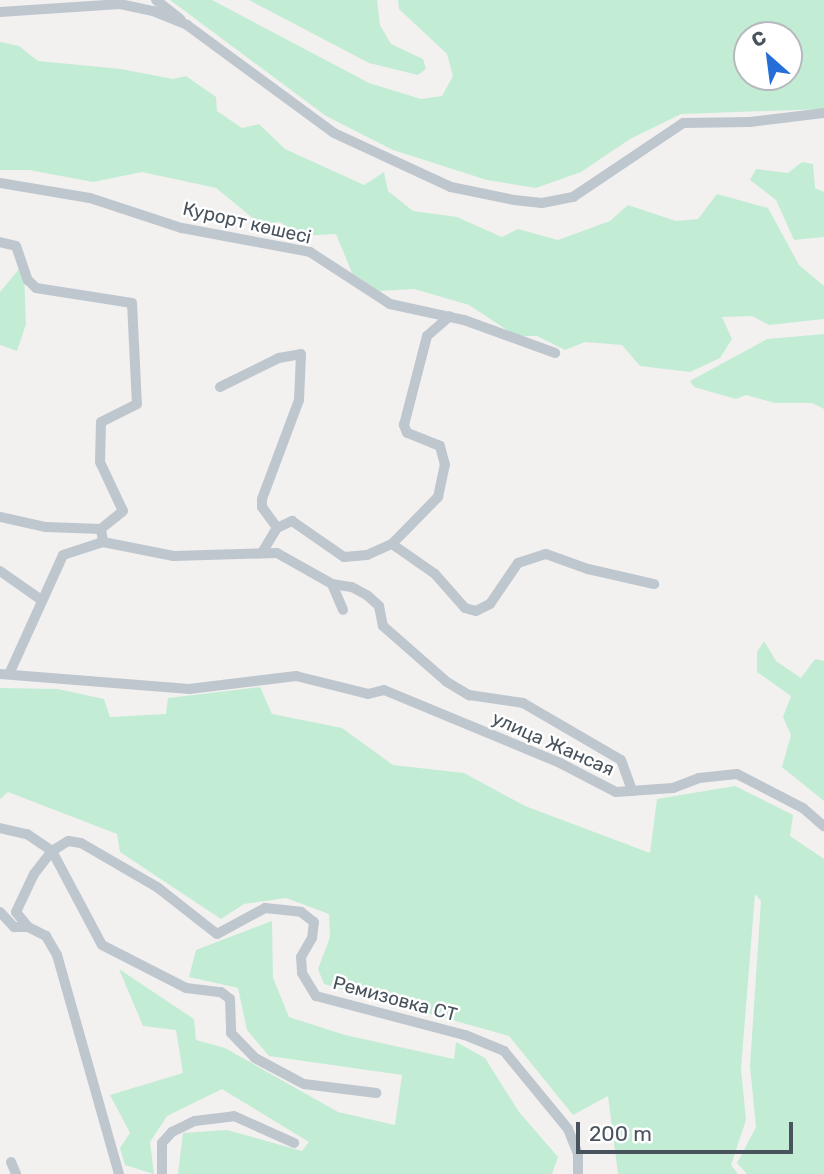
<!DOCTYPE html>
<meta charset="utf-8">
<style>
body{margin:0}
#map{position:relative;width:824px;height:1174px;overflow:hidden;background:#f3f0f0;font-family:Rubik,sans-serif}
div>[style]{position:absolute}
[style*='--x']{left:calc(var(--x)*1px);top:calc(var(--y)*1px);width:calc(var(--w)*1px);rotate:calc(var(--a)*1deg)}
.green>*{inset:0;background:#c2edd4}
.minor>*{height:10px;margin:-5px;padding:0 5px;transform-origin:5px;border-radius:5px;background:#bfc7ce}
span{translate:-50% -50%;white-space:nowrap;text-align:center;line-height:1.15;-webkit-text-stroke:5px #fff;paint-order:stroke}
.street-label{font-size:19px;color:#49535d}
.north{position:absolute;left:733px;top:21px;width:70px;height:70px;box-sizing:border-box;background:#fff;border:2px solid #b6babe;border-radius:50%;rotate:332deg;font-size:19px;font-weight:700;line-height:28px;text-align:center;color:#49535d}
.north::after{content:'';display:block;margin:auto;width:24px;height:32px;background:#266ed7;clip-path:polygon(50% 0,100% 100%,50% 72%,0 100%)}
.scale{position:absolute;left:576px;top:1122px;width:217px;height:32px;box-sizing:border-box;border:4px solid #49535d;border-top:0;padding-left:9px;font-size:21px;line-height:24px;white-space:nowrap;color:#49535d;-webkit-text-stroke:5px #fff;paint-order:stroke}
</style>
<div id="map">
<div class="green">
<div style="clip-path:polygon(evenodd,170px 0,212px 0,369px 83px,421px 99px,442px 96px,453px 76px,447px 54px,399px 9px,398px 0,824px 0,824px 109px,681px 114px,630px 139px,581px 172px,536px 188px,487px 180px,393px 150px,326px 116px,170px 0,747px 35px,789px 35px,789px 77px,747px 77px,747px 35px)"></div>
<div style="clip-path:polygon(249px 0,377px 0,380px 25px,391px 44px,423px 59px,426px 69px,418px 75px,369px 63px)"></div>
<div style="clip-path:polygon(0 42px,19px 46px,38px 61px,121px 69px,173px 79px,186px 76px,216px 97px,217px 111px,242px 128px,259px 124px,285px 149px,364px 185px,384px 172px,388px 191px,413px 211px,457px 217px,502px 237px,518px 229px,558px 240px,610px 221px,628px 205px,676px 221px,698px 219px,717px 194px,768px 208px,799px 265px,824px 286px,824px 319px,769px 325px,752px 316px,722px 317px,732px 339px,720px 358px,690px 372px,640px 366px,622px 345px,585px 342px,565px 350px,537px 336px,516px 336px,469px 305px,414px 289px,379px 291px,352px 273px,336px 234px,299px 236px,280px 222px,260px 224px,216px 188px,142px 172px,93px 182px,29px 170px,0 170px)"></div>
<div style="clip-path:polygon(802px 162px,813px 164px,815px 188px,824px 192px,824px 237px,794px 240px,776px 200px,750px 180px,756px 169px,788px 173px)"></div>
<div style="clip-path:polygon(20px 268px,24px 272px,26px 324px,17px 351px,0 345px,0 292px)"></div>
<div style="clip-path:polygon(824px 334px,824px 409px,812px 403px,775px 403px,746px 395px,736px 399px,694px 387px,690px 381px,767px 339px)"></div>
<div style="clip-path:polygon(764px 641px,776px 661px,801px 678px,815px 659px,824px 661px,824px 801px,782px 767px,791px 735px,783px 717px,791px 696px,757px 672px,757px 652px)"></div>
<div style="clip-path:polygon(260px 687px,272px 714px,342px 728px,393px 765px,464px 773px,525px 806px,650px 853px,657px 799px,735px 786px,793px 815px,790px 836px,824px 859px,824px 1174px,747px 1174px,737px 1163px,756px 1127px,750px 1066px,761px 901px,755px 894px,741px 1069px,746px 1120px,731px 1165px,738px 1174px,618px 1174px,608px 1096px,573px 1115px,509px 1036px,324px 984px,318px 969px,330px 937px,329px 914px,286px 898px,244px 904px,221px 919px,120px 852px,117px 834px,8px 792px,0 799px,0 688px,58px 689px,104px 699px,110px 717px,166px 714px,168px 698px)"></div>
<div style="clip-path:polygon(272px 921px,273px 978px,289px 1017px,345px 1035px,454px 1059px,456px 1042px,485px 1058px,519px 1112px,558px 1157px,552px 1174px,178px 1174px,183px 1133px,227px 1130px,302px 1151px,309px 1142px,222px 1089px,167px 1116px,150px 1142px,154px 1174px,125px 1165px,120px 1148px,130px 1133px,110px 1095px,183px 1073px,176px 1030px,143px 1026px,119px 969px,194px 1019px,196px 1040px,225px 1048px,338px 1112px,395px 1125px,402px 1075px,269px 1056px,247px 1030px,238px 988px,189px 977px,196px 950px)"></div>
</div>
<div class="minor">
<div style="--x:156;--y:0;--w:31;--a:38"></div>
<div style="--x:0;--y:12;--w:120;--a:-3.8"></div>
<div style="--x:120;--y:4;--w:34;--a:12"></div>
<div style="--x:153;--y:11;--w:37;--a:22"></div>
<div style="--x:187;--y:25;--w:182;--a:36.3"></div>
<div style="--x:334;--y:133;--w:129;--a:24.8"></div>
<div style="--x:451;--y:187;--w:64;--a:11.7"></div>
<div style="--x:514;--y:200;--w:28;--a:6"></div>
<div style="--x:542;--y:203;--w:32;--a:-11"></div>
<div style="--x:573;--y:197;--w:133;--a:-33.9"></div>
<div style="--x:683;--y:123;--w:67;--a:-0.9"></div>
<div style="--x:750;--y:122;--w:75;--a:-6.9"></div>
<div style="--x:0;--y:183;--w:91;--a:9.5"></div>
<div style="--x:90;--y:198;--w:97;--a:18.1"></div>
<div style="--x:182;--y:228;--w:130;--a:10.6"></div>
<div style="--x:310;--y:252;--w:95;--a:33"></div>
<div style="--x:390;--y:304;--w:76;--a:12.2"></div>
<div style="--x:464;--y:320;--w:97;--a:19.9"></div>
<div style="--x:0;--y:242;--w:16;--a:14"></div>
<div style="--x:16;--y:246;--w:36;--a:71"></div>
<div style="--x:28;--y:280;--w:11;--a:45"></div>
<div style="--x:36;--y:288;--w:97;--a:8.9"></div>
<div style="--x:132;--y:303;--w:101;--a:87.2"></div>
<div style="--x:137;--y:404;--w:40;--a:153.4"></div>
<div style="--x:101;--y:422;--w:40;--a:91.4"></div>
<div style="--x:100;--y:462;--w:54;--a:64.9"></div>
<div style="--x:123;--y:511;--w:28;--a:141"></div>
<div style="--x:220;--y:387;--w:66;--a:-26.2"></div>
<div style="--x:279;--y:358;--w:22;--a:-10"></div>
<div style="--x:301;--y:354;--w:46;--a:92.5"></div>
<div style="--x:299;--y:400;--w:106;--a:110.5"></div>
<div style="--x:262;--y:499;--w:8;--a:90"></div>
<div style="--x:262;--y:507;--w:26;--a:54"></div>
<div style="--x:0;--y:517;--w:47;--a:12.3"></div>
<div style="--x:46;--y:527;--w:55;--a:2.1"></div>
<div style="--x:101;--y:529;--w:13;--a:81"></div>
<div style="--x:103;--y:542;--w:72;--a:11.2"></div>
<div style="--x:174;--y:556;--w:103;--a:-1.7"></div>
<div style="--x:277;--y:553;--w:63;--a:29.4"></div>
<div style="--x:332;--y:584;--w:28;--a:67"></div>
<div style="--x:392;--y:544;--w:52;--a:34.9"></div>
<div style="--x:435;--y:574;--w:45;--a:48.6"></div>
<div style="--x:465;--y:608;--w:11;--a:15"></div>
<div style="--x:476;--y:611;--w:16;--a:-27"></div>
<div style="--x:490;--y:604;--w:50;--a:-55.7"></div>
<div style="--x:518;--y:563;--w:29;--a:-18"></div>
<div style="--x:546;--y:554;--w:45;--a:19.7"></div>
<div style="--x:588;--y:569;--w:68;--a:12.8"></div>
<div style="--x:263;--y:551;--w:27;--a:-59"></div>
<div style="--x:277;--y:528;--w:17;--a:-25"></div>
<div style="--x:292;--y:521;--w:63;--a:34.7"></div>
<div style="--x:344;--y:557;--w:23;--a:-5"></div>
<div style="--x:367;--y:555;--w:27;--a:-24"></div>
<div style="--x:392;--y:544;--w:66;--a:-45.6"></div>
<div style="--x:438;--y:497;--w:33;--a:-78"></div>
<div style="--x:445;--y:465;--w:20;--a:-105"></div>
<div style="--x:440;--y:446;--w:35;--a:-158"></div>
<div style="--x:407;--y:433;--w:9;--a:-111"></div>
<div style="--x:404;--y:425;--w:92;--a:-75.5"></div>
<div style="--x:427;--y:336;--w:30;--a:-41"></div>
<div style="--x:0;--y:571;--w:49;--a:35"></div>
<div style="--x:332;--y:584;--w:20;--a:9"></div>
<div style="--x:352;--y:587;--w:18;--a:29"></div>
<div style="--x:368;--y:596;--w:15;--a:42"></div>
<div style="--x:379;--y:606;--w:20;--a:79"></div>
<div style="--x:383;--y:626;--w:85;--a:41.2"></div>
<div style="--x:447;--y:682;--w:26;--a:31"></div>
<div style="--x:469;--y:695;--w:55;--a:8.4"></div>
<div style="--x:523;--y:703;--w:113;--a:30.2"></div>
<div style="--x:621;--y:760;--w:33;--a:70"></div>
<div style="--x:10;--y:672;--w:128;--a:-65.6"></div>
<div style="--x:63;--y:555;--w:42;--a:-18"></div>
<div style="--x:0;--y:674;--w:190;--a:4.5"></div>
<div style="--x:189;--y:689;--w:108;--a:-6.9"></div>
<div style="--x:296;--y:676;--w:74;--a:14"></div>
<div style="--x:368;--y:694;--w:16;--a:-14"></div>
<div style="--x:384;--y:690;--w:191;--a:22.5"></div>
<div style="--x:560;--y:763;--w:63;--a:27.4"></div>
<div style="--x:616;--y:792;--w:57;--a:-4"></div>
<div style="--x:673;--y:788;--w:28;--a:-21"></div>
<div style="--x:699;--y:778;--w:38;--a:-6"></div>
<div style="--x:737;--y:774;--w:74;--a:27.3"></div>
<div style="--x:803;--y:808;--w:28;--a:41"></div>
<div style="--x:0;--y:828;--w:28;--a:13"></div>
<div style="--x:27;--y:834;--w:30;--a:34"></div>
<div style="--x:52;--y:851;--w:106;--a:62"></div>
<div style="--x:102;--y:945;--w:94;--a:27.1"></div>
<div style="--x:186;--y:988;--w:35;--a:7"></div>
<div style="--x:221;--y:992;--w:11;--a:38"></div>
<div style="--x:230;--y:999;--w:34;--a:88"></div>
<div style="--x:231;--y:1033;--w:35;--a:46"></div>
<div style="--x:255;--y:1058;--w:55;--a:28"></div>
<div style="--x:304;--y:1084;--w:73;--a:7.1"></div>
<div style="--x:0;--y:912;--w:21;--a:47"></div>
<div style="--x:14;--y:927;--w:14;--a:0"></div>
<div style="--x:11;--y:1162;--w:13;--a:67"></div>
<div style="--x:119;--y:1174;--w:228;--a:-105.8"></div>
<div style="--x:57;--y:955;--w:22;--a:-120"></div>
<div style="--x:46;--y:936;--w:20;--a:-153"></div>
<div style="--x:28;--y:927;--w:19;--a:-129"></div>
<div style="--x:16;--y:912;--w:42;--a:-64.7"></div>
<div style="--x:34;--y:874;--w:29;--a:-52"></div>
<div style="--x:52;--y:851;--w:19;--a:-32"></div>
<div style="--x:68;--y:841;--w:13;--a:9"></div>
<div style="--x:81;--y:843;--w:88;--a:30.1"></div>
<div style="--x:157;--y:887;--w:76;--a:38.1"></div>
<div style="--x:217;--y:934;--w:55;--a:-28.4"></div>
<div style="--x:265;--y:908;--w:36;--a:6"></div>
<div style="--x:301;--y:912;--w:16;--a:38"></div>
<div style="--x:314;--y:922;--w:16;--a:97"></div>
<div style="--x:312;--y:938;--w:22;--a:120"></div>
<div style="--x:301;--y:957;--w:16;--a:86"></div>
<div style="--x:302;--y:973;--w:27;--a:59"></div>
<div style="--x:316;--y:996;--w:154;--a:14.7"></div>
<div style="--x:465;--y:1035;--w:42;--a:22.3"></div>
<div style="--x:504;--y:1051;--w:101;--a:50.6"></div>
<div style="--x:568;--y:1129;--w:27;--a:68"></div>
<div style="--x:578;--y:1154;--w:20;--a:90"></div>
<div style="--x:162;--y:1174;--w:31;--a:-90"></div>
<div style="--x:162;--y:1143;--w:15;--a:-48"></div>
<div style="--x:172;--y:1132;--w:25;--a:-26"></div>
<div style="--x:195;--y:1121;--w:39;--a:-7"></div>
<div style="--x:234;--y:1116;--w:66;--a:24.2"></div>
</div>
<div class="street-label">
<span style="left:247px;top:223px;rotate:13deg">Курорт көшесі</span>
<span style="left:553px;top:744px;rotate:24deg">улица Жансая</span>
<span style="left:395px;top:999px;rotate:15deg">Ремизовка СТ</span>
</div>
<div class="north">С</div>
<div class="scale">200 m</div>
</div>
